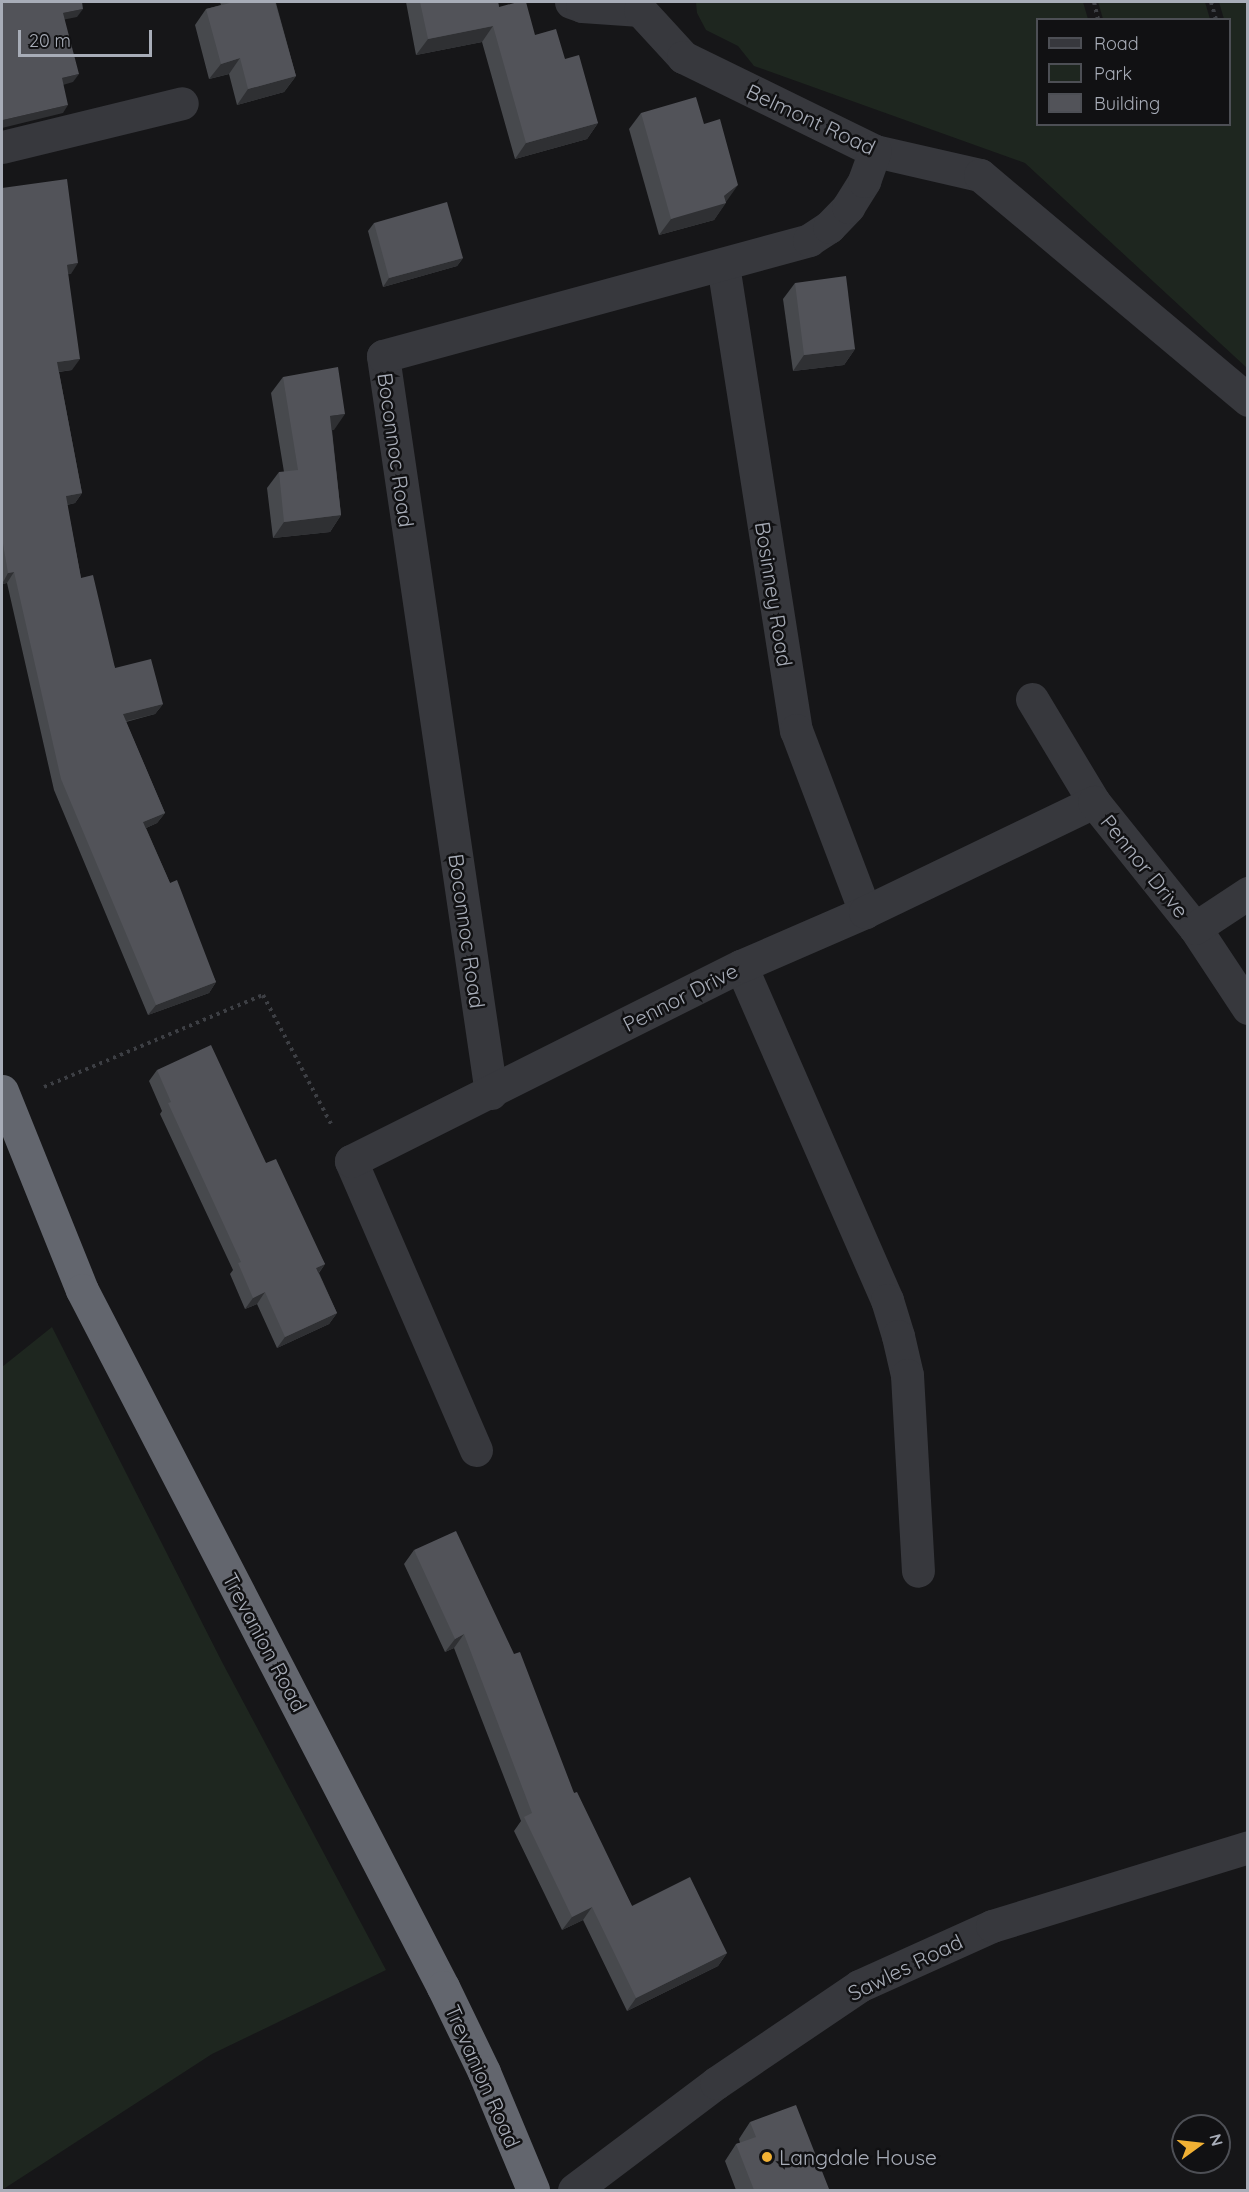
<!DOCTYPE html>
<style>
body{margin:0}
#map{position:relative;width:1249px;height:2192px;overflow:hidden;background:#161618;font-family:Quicksand,sans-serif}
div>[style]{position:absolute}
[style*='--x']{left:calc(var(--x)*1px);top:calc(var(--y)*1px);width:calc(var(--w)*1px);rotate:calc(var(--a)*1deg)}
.green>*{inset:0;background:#1e261f}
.path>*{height:4px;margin-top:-2px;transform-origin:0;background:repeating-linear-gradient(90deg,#3d3f44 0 3px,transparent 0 7.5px)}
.minor>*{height:33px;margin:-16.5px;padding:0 16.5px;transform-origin:16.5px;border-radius:16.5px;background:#37383d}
.highway>*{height:33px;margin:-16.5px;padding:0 16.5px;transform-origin:16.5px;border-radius:16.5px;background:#63666e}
.wall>*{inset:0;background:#47494d}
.shaded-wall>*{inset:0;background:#2f3033}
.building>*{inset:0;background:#525359}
.dots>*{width:16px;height:16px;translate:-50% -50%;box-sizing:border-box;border:3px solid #111113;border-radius:50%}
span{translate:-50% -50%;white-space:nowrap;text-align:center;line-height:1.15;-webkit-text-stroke:5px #111113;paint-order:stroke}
.street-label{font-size:21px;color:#a8adb8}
.poi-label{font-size:21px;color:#a8adb8}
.left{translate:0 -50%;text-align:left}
.frame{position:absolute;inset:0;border:3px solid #a8adb8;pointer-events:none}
.legend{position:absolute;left:1036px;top:18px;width:195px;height:108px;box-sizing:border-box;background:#111113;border:2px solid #4d4f55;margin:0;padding:8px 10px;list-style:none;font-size:18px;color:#a8adb8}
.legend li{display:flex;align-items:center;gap:12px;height:30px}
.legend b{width:30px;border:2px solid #4d4f55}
.north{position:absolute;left:1171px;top:2114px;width:60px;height:60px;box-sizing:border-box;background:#111113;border:2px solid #4d4f55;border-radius:50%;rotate:75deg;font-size:16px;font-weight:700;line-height:24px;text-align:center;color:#a8adb8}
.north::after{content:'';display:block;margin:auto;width:21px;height:27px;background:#f2b134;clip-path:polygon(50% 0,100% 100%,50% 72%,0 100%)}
.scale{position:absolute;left:18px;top:30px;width:134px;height:27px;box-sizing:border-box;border:3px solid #a8adb8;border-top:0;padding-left:8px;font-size:18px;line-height:21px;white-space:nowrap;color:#a8adb8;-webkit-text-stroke:4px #111113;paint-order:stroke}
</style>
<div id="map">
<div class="green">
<div style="clip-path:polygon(696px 2px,1083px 2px,1088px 19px,1038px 20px,1038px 124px,1230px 124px,1230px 20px,1224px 19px,1219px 2px,1247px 2px,1247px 368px,1025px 163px,754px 66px,738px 46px,706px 30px,697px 13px)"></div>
<div style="clip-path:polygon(1098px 2px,1205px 2px,1210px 19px,1103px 19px)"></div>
<div style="clip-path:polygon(52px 1327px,222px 1662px,386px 1970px,212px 2054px,2px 2190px,2px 1367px)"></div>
</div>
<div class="path">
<div style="--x:1094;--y:2;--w:18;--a:77"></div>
<div style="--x:1211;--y:2;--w:19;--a:74"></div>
<div style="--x:44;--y:1087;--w:238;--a:-22.8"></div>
<div style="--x:263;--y:995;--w:148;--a:62.2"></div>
</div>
<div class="minor">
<div style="--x:571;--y:2;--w:12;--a:20"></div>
<div style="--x:582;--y:6;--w:58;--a:3.9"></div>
<div style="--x:640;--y:10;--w:64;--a:47.5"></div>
<div style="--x:683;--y:57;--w:214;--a:26.1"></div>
<div style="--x:875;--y:151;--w:108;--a:12.9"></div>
<div style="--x:980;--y:175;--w:350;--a:40"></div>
<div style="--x:2;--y:147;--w:185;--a:-13.7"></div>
<div style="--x:723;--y:265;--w:471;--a:81.1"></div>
<div style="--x:796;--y:730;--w:195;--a:69.2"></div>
<div style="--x:1032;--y:699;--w:120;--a:59"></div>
<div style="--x:1195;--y:928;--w:96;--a:56.5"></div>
<div style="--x:741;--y:966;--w:365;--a:66.4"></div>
<div style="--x:887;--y:1300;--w:38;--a:73"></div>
<div style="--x:898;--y:1336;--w:40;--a:77"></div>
<div style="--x:907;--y:1375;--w:196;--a:86.8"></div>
<div style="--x:491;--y:1093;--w:745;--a:-98.34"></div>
<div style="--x:383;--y:356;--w:442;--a:-15.2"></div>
<div style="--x:809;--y:240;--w:24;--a:-33"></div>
<div style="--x:829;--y:227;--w:28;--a:-46"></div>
<div style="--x:848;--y:207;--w:31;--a:-58"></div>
<div style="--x:864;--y:181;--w:32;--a:-70"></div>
<div style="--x:476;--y:1450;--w:315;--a:-113.4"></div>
<div style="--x:351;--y:1161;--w:436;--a:-26.6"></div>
<div style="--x:741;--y:966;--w:135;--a:-23.5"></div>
<div style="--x:865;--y:912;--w:254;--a:-25.7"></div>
<div style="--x:1094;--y:802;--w:161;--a:51.3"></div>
<div style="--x:1195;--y:928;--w:64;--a:-33.4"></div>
<div style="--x:574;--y:2190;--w:178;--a:-37"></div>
<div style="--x:716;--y:2083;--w:173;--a:-34.1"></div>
<div style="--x:859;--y:1986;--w:146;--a:-24.3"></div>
<div style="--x:992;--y:1926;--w:268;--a:-17.1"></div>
</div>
<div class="highway">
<div style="--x:2;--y:1091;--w:214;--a:68.1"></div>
<div style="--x:82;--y:1290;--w:785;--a:62.62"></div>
<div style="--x:443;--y:1987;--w:94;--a:64.2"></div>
<div style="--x:484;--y:2072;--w:128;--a:67.4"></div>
</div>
<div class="wall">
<div style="clip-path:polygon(220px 2px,287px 2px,276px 3px,296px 76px,284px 92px,237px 105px,229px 74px,209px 79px,195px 25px,206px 9px,221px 5px)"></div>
<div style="clip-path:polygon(406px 2px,498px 2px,499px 7px,565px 59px,598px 123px,587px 139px,515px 159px,482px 42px,416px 55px)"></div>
<div style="clip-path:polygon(641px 113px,704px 124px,726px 202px,714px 220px,659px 235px,629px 129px)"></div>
<div style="clip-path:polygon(2px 188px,71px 274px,68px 274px,72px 370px,59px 372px,82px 493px,75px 503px,67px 505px,81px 578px,115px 668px,163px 704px,155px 714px,126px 722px,165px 813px,157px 823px,146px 828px,170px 883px,216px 982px,209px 993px,148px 1015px,54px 790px,7px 583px,2px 584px)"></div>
<div style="clip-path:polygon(374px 223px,463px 258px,457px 266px,383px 287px,368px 231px)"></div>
<div style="clip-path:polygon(795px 283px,855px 349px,844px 365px,793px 371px,783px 299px)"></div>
<div style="clip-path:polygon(283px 377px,334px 430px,332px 430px,341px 515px,330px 532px,273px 538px,267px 488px,279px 472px,284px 472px,271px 393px)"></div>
<div style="clip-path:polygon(157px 1070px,266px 1163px,325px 1264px,319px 1273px,337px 1313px,329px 1324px,277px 1348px,257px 1304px,245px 1309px,230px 1274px,233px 1270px,160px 1114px,162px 1111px,149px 1081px)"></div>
<div style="clip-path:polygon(414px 1550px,574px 1793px,632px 1906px,727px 1953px,718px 1966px,627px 2011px,583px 1920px,562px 1930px,514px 1831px,521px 1821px,454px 1648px,445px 1652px,404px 1564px)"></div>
<div style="clip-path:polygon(750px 2122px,829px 2189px,828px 2190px,736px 2190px,725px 2161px,736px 2144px,740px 2143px,739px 2139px)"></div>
</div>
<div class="shaded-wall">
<div style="clip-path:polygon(83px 9px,77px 17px,57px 21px,63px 13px)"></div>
<div style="clip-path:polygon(493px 26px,482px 42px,416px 55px,428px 39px)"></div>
<div style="clip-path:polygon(240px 58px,229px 74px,209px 79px,221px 64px)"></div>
<div style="clip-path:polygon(79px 74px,73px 82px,56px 87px,62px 78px)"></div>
<div style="clip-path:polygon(296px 76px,284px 92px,237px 105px,248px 89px)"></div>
<div style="clip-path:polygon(68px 105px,63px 113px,2px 128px,2px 122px,3px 120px)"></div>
<div style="clip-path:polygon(598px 123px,587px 139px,515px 159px,526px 143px)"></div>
<div style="clip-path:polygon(738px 185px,726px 202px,723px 204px,726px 203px,714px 220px,659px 235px,671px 219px,724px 196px)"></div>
<div style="clip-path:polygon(463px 258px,457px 266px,383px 287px,389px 278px)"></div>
<div style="clip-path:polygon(78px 263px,71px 274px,59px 275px,67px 265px)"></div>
<div style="clip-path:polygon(855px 349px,844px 365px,793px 371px,804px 355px)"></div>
<div style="clip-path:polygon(80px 359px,72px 370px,49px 373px,57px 362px)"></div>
<div style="clip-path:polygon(345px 414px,334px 430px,319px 432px,330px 416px)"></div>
<div style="clip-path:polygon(82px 493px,75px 503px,58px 507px,66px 496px)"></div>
<div style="clip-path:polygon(341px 515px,330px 532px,273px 538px,284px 522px)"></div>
<div style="clip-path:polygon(14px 572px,7px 583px,2px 584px,8px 573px)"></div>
<div style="clip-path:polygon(163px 704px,155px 714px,115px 724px,123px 714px)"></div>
<div style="clip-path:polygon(165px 813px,157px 823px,135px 833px,143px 822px)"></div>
<div style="clip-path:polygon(216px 982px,209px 993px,148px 1015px,156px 1005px)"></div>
<div style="clip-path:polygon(325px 1264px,317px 1275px,316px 1268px)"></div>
<div style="clip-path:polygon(265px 1292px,257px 1304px,245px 1309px,253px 1298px)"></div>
<div style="clip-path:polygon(337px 1313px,329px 1324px,277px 1348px,285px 1337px)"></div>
<div style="clip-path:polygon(464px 1634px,454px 1648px,445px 1652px,455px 1639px)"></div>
<div style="clip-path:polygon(592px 1907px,583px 1920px,562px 1930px,572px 1917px)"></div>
<div style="clip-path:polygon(727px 1953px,718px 1966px,627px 2011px,636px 1998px)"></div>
</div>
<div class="building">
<div style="clip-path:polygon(2px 2px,82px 2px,83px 9px,63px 13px,79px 74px,62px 78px,68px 105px,3px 120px,2px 122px)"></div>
<div style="clip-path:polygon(234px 2px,275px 2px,296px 76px,248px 89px,240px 58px,221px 64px,206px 9px)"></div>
<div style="clip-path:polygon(420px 2px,498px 2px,499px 7px,518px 2px,526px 2px,535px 35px,556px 29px,565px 59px,579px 55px,598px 123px,526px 143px,493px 26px,428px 39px)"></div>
<div style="clip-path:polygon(696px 97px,704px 124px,720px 119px,738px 185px,724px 196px,726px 203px,671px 219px,641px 113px)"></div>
<div style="clip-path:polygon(67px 179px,78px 263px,67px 265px,80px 359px,57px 362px,82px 493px,66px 496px,81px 578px,93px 575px,115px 668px,151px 659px,163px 704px,123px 714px,165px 813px,143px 822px,170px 883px,177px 880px,216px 982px,156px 1005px,61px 779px,14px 572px,8px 573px,2px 538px,2px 188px)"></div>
<div style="clip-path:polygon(447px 202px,463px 258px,389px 278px,374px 223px)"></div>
<div style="clip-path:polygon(846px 276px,855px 349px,804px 355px,795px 283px)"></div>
<div style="clip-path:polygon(338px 367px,345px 414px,330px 416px,341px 515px,284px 522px,279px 472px,298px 470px,283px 377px)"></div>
<div style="clip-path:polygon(211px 1045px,266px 1163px,276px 1159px,325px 1264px,316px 1268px,337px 1313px,285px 1337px,265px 1292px,253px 1298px,238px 1263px,241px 1262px,168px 1103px,171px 1102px,157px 1070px)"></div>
<div style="clip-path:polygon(456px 1531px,514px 1654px,520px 1652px,574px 1793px,577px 1792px,632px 1906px,690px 1877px,727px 1953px,636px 1998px,592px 1907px,572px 1917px,524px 1817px,532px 1813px,464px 1634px,455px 1639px,414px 1550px)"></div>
<div style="clip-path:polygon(796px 2105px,829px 2189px,824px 2190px,754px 2190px,736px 2144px,756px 2137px,750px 2122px)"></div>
</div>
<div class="dots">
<div style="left:767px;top:2157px;background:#f2b134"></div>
</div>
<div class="street-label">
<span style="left:811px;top:119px;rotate:25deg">Belmont Road</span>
<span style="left:396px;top:450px;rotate:82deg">Boconnoc Road</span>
<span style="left:774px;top:594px;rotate:81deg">Bosinney Road</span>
<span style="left:1145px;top:866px;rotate:51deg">Pennor Drive</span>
<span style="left:467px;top:931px;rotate:82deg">Boconnoc Road</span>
<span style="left:680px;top:997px;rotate:-27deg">Pennor Drive</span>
<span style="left:265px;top:1642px;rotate:62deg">Trevanion Road</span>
<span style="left:905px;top:1967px;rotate:-26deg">Sawles Road</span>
<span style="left:483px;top:2076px;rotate:66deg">Trevanion Road</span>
</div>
<div class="poi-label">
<span class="left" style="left:779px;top:2157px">Langdale House</span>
</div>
<div class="frame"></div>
<ul class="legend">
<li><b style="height:8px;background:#37383d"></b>Road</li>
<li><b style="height:16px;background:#1e261f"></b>Park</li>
<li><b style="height:16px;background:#525359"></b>Building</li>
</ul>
<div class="north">N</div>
<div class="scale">20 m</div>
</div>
